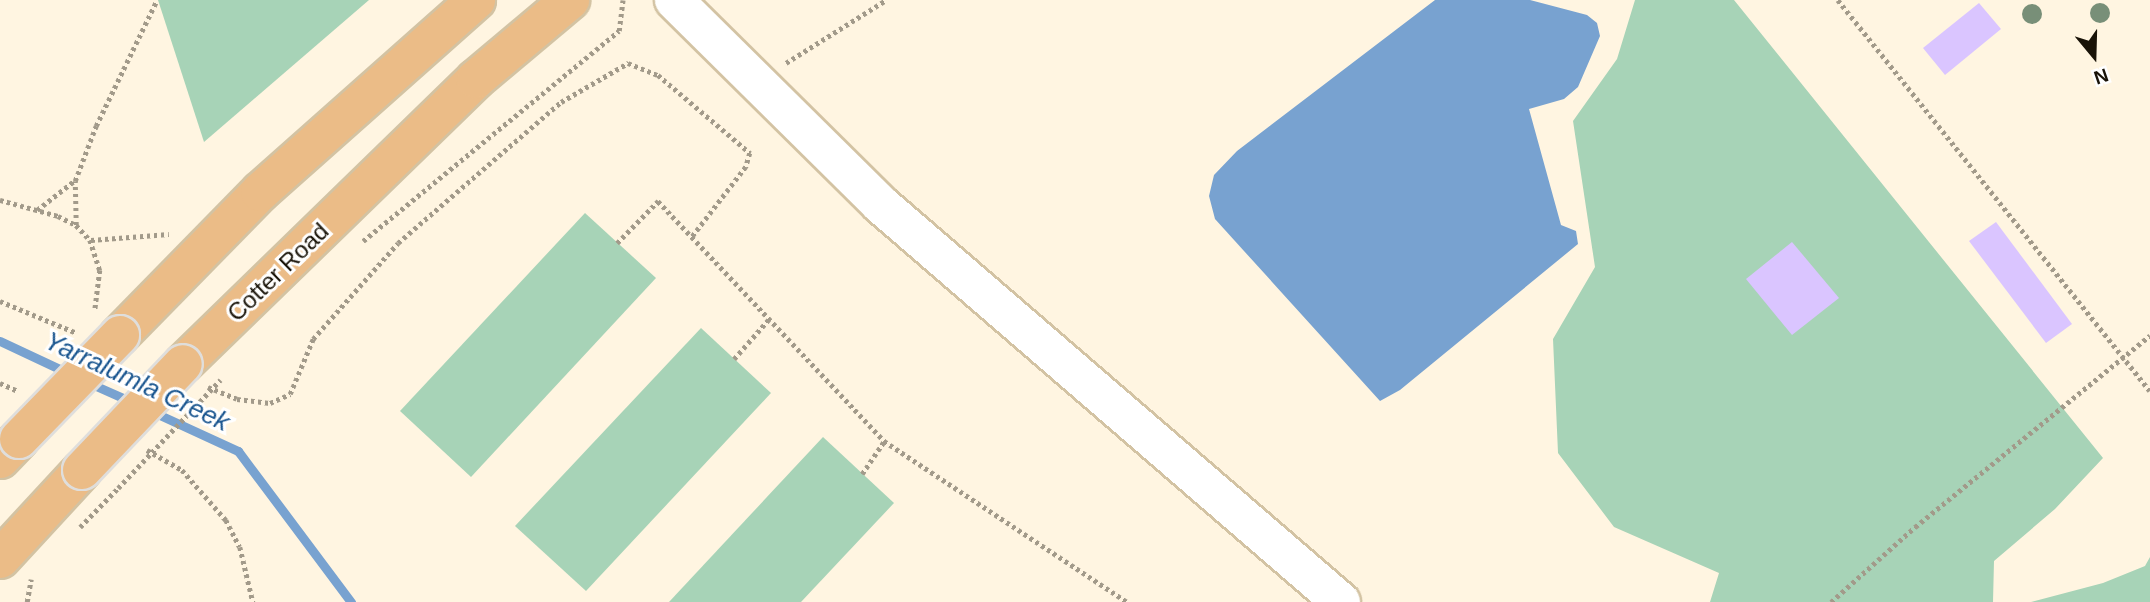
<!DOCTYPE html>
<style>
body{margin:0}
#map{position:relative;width:2150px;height:602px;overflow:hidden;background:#fff5e1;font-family:Helvetica,sans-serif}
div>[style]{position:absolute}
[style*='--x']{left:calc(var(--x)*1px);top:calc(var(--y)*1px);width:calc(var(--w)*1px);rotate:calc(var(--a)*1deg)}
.green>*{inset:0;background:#a7d3b7}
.water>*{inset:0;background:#78a2d0}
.stream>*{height:9px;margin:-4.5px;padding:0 4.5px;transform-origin:4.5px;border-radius:4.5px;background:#78a2d0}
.building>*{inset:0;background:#dac5ff}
.path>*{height:4.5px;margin-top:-2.25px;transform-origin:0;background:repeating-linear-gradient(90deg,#a29a8a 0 3.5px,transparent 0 7px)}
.roads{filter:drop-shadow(2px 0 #d3c3a3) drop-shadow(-2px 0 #d3c3a3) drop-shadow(0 2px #d3c3a3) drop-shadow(0 -2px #d3c3a3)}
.minor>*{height:38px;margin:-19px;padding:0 19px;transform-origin:19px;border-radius:19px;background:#fff}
.major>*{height:38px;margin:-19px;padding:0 19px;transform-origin:19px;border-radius:19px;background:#ebbc87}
.path-bridge>*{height:4.5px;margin-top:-2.25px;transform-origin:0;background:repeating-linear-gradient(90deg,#a29a8a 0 3.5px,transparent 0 7px)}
.bridges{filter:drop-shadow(2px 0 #dfdedc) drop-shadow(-2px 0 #dfdedc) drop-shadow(0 2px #dfdedc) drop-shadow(0 -2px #dfdedc)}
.major-bridge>*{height:38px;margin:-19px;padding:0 19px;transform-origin:19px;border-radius:19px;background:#ebbc87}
.trees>*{width:20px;height:20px;margin:-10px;border-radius:50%;background:#788f78}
span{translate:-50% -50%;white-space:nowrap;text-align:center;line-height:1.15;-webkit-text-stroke:6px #fff;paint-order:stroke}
.street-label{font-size:24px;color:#191308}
.water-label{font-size:26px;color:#19558f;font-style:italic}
.north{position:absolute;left:2059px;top:21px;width:70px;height:70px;-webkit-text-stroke:5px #fff;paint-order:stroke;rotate:161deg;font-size:19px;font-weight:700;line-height:28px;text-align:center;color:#191308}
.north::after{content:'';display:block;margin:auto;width:24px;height:32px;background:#191308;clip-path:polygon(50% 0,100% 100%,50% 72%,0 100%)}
</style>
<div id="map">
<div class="green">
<div style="clip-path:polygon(158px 0,369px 0,204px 142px)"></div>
<div style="clip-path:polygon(1635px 0,1734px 0,2103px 458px,2055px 509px,1994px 561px,1993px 602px,1710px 602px,1719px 573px,1614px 527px,1558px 453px,1553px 339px,1595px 267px,1573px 121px,1617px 59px)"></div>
<div style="clip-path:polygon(585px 213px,656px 278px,471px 477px,400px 411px)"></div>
<div style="clip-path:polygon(701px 328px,771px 393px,586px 591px,515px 526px)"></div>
<div style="clip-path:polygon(823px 437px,894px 503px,801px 602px,669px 602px)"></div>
<div style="clip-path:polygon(2150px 557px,2150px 602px,2031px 602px,2103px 583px,2145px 566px)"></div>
</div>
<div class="water">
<div style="clip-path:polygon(1435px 0,1530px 0,1587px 15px,1597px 23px,1600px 36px,1578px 87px,1564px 99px,1529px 109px,1561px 225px,1576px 231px,1578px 244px,1400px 390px,1380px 401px,1215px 219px,1209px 196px,1214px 175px,1237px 151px)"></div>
</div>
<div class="stream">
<div style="--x:0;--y:341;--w:75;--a:25.2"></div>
<div style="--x:87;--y:382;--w:49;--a:24"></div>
<div style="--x:151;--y:411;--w:96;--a:24.7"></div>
<div style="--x:238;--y:451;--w:189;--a:53.2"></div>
</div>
<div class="building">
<div style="clip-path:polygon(1979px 3px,2001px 29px,1945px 75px,1923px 48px)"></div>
<div style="clip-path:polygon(1996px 222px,2072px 324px,2046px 343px,1969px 241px)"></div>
<div style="clip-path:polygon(1792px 242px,1839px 298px,1792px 335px,1746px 279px)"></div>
</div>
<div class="path">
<div style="--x:1838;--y:0;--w:500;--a:51.41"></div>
<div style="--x:786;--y:63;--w:118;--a:-32.2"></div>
<div style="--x:0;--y:200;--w:60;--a:15.4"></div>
<div style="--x:58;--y:216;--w:20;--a:27"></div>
<div style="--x:76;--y:225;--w:21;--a:47"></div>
<div style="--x:90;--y:240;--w:32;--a:72"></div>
<div style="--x:100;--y:270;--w:40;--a:97.1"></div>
<div style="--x:37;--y:210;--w:47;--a:-38.1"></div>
<div style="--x:76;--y:225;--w:44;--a:-91.3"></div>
<div style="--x:75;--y:181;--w:59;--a:-69.1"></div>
<div style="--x:96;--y:126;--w:140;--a:-64.2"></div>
<div style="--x:91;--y:240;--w:78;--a:-4.4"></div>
<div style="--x:363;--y:241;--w:331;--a:-39.4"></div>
<div style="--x:619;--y:31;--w:31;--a:-83"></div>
<div style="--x:617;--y:243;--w:59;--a:-45.7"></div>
<div style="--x:658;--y:201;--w:330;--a:46.7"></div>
<div style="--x:884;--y:441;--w:291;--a:33.5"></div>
<div style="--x:0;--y:301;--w:83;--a:22.6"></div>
<div style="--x:734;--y:359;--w:53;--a:-48.8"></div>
<div style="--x:0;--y:383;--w:20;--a:24"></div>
<div style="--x:208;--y:387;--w:31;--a:22"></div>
<div style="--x:237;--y:399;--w:33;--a:7"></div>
<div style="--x:270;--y:403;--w:22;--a:-24"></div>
<div style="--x:290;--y:394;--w:60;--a:-67.3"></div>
<div style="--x:313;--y:339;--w:128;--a:-48.5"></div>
<div style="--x:398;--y:243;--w:216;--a:-40.9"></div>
<div style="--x:561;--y:102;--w:78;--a:-30.2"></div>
<div style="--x:628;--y:63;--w:32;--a:22"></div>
<div style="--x:658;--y:75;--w:121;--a:40.3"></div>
<div style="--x:750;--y:153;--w:15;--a:106"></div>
<div style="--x:746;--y:167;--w:88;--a:127.6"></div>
<div style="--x:147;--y:450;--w:40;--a:29.7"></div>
<div style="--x:182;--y:470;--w:67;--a:48.7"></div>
<div style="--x:226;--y:520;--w:30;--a:63"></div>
<div style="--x:240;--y:547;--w:57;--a:76.7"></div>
<div style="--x:862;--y:474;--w:40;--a:-56"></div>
<div style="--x:80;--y:527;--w:54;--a:-45.7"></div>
<div style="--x:27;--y:602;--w:23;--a:-80"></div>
<div style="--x:1831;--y:602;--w:113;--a:-41.8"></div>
<div style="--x:1915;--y:527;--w:303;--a:-39.2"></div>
</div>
<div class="roads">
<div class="minor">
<div style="--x:674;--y:0;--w:290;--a:44.7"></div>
<div style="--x:880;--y:204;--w:609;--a:40.81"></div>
</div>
<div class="major">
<div style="--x:120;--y:335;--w:200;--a:-45.6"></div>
<div style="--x:260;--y:192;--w:289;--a:-41.6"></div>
<div style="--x:183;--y:364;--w:409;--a:-44.2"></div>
<div style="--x:476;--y:79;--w:123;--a:-40"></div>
<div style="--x:0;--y:459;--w:28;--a:-46"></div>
<div style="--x:0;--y:559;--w:121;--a:-47.3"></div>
</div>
</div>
<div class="path-bridge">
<div style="--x:118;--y:488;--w:149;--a:-46.6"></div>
</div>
<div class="bridges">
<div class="major-bridge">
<div style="--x:19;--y:439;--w:145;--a:-45.8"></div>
<div style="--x:82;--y:470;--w:146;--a:-46.4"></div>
</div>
</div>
<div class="trees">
<div style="left:2100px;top:13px"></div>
<div style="left:2032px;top:14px"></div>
</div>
<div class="street-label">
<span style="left:278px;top:272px;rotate:-44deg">Cotter Road</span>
</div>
<div class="water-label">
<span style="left:137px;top:382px;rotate:25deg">Yarralumla Creek</span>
</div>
<div class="north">N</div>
</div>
